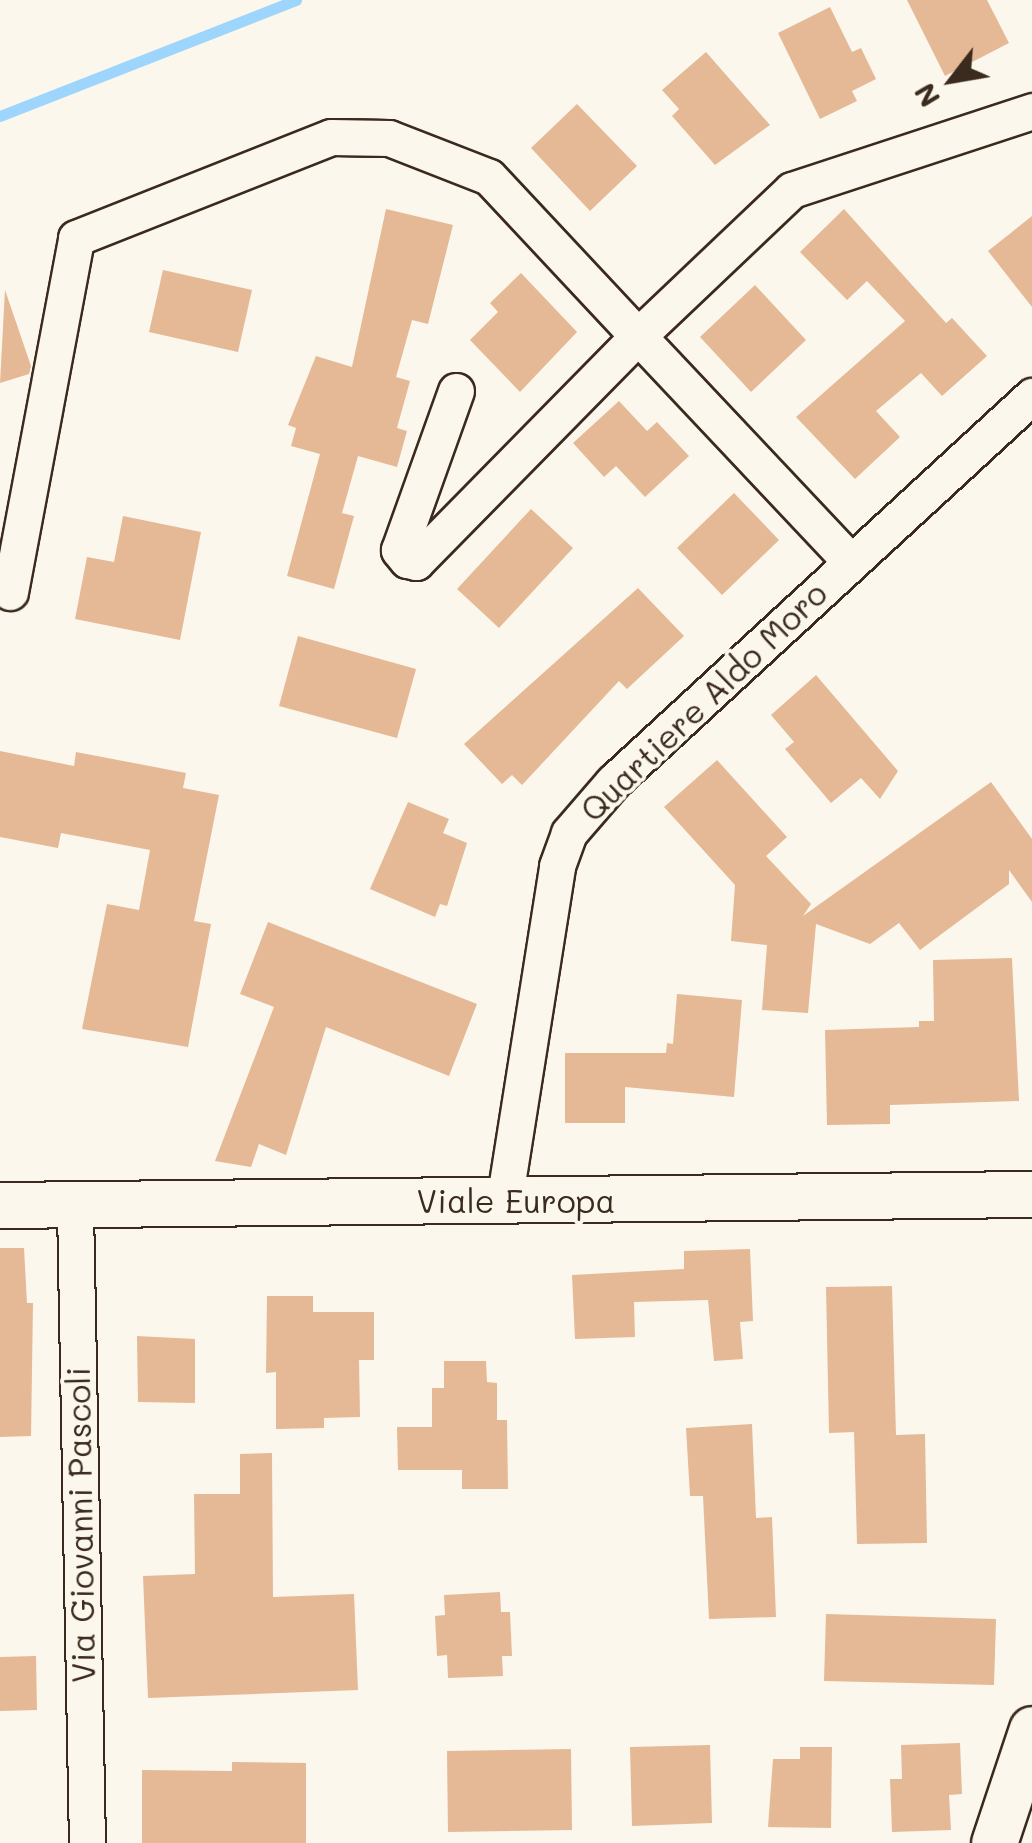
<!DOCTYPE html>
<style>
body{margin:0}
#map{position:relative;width:1032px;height:1843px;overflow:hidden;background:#fbf7ec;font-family:Mali,sans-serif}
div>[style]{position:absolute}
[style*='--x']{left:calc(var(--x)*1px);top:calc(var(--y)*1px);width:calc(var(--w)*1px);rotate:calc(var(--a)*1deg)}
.stream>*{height:11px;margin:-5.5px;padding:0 5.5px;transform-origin:5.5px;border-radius:5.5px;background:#9ed5fd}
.building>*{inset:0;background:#e5b995}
.roads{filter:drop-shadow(2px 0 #3b2a1e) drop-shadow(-2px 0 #3b2a1e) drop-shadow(0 2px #3b2a1e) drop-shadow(0 -2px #3b2a1e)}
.minor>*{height:35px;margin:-17.5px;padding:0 17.5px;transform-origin:17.5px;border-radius:17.5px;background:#fbf7ec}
.tertiary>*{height:45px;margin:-22.5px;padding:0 22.5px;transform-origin:22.5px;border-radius:22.5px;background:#fbf7ec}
span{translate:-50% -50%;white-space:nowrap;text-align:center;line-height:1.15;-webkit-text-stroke:8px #fbf7ec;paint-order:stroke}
.street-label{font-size:32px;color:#3b2a1e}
.north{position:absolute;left:902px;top:30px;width:100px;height:100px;-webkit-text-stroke:8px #fbf7ec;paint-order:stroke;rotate:239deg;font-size:28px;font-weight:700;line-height:40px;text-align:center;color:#3b2a1e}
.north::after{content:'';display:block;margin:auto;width:35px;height:45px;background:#3b2a1e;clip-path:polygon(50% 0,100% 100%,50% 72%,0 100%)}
</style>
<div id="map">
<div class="stream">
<div style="--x:0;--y:116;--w:318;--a:-21.4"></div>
</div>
<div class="building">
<div style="clip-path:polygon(907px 0,987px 0,1009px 43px,945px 76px)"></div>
<div style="clip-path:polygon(830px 7px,852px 52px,861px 48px,876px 79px,852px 91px,857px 101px,820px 119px,778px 33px)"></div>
<div style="clip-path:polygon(706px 52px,770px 125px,715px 165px,672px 116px,679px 109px,662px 90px)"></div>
<div style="clip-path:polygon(577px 104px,637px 166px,590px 211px,531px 148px)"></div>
<div style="clip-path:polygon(386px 209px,453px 225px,428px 324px,412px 320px,396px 377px,410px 381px,397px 428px,407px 431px,397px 467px,358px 456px,342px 513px,354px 516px,334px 589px,287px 576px,320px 454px,291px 446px,296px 428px,288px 425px,316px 356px,352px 367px)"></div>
<div style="clip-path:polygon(844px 209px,946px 323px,952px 318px,987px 356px,942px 396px,921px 373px,876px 411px,900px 437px,855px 479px,796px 417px,905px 321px,867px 281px,847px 300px,800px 252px)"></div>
<div style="clip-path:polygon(1032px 216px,1032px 307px,988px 251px)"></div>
<div style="clip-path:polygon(163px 270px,252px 290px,238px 352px,149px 332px)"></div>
<div style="clip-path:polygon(521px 273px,577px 332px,520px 392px,470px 340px,498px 312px,490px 303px)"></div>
<div style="clip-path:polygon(755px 285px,806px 340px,751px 392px,700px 337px)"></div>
<div style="clip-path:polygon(5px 290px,31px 366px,29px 374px,0 383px)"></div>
<div style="clip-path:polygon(619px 401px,647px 431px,657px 422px,689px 456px,645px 497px,616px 466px,604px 477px,573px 443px)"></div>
<div style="clip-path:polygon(734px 493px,779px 540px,722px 595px,677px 548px)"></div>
<div style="clip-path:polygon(531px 509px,573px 548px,499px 628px,457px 589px)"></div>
<div style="clip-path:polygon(123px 516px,201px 532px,180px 640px,75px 619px,87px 557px,114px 562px)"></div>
<div style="clip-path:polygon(638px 588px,684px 636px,627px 689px,619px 681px,522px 785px,512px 775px,502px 784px,464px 744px)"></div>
<div style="clip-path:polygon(298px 636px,416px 669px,397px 738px,279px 706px)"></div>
<div style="clip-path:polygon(816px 675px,898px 771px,880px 799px,861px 778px,831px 803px,785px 749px,794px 742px,771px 715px)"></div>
<div style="clip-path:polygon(0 751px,74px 766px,76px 752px,186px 773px,183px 788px,219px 795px,194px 921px,211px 924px,188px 1047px,82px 1029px,107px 904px,139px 910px,150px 850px,61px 833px,58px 848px,0 837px)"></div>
<div style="clip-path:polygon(717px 760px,787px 837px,766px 856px,811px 904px,803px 916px,991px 782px,1032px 839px,1032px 902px,1009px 870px,1009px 884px,920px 950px,899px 923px,870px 944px,816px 924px,808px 1013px,762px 1010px,767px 945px,731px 941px,735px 885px,664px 807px)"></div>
<div style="clip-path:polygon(408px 802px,449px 819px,443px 833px,467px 843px,447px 906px,440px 904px,435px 917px,370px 889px)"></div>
<div style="clip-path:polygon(268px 922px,477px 1004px,449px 1076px,326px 1027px,286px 1155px,259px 1144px,251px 1167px,215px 1161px,274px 1007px,240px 994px)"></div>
<div style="clip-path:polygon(1012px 958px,1019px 1101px,890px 1105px,890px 1124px,827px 1125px,825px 1030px,919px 1027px,919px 1021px,934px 1021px,933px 960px)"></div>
<div style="clip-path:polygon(677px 994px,742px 1000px,734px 1097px,625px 1087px,625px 1123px,565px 1123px,565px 1053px,666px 1053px,667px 1043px,673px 1044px)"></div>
<div style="clip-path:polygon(0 1248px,24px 1248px,27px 1303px,33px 1303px,31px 1436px,0 1437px)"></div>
<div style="clip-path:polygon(750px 1249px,753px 1321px,740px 1322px,743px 1359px,714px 1361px,708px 1300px,634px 1302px,635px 1337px,575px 1339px,572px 1275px,684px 1269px,684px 1251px)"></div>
<div style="clip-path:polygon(892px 1286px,896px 1435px,925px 1434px,927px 1543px,857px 1544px,854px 1432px,829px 1433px,826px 1287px)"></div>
<div style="clip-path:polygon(267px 1296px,313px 1296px,313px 1312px,374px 1312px,374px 1360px,359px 1360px,360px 1417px,324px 1418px,324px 1428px,276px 1429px,276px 1372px,266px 1373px)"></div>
<div style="clip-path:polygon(137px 1336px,195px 1339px,195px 1403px,138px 1402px)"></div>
<div style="clip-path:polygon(444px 1361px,486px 1361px,487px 1382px,497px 1383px,497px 1420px,507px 1420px,508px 1489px,462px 1489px,462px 1470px,398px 1470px,397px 1427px,432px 1427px,432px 1388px,444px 1388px)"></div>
<div style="clip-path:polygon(752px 1424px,756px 1518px,772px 1517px,776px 1617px,709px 1619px,703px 1496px,690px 1496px,686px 1428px)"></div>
<div style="clip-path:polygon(272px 1453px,273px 1597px,354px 1594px,358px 1690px,148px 1698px,143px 1576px,195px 1574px,194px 1494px,240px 1494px,240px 1454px)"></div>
<div style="clip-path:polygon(500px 1592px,501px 1612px,510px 1612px,512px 1656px,502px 1656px,503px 1676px,448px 1678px,447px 1655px,437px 1656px,435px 1616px,445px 1615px,444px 1595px)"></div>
<div style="clip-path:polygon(826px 1614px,996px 1619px,994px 1685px,824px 1681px)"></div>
<div style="clip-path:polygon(36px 1656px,37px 1710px,0 1711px,0 1657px)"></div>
<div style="clip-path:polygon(960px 1743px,962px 1794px,949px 1795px,951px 1830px,892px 1832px,890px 1779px,902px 1779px,901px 1745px)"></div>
<div style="clip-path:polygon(710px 1745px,712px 1823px,632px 1826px,630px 1747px)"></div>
<div style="clip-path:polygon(800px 1747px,832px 1747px,831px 1828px,768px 1827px,773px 1759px,800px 1759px)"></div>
<div style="clip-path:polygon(571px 1749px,572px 1830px,448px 1832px,447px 1751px)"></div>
<div style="clip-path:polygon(232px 1762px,306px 1763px,306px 1843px,142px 1843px,142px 1770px,232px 1771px)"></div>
</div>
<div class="roads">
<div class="minor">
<div style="--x:849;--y:560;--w:308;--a:-133.3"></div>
<div style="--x:638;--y:336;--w:212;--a:-43.5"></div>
<div style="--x:792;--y:190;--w:253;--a:-18.2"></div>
<div style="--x:10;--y:592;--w:360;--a:-79.4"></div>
<div style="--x:76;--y:238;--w:274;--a:-21.6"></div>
<div style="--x:331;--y:137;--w:58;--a:1"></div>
<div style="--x:389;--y:138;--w:107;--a:21.3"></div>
<div style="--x:489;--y:177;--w:218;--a:46.9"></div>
<div style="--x:638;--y:336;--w:317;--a:134.5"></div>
<div style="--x:416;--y:562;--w:9;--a:-167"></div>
<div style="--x:407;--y:560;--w:13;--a:-129"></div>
<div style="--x:399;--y:550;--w:169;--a:-70.3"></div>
<div style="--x:504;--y:1202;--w:340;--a:-81"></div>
<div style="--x:557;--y:866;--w:35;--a:-70"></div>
<div style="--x:569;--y:833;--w:67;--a:-49.2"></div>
<div style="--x:613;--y:782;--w:570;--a:-42.65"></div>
<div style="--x:75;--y:1208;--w:635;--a:88.92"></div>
</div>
<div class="tertiary">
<div style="--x:0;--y:1205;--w:1032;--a:-0.61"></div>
<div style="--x:994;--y:1843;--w:120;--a:-71.6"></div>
</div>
</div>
<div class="street-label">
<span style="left:703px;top:701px;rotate:-44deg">Quartiere Aldo Moro</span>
<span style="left:516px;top:1200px">Viale Europa</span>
<span style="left:80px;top:1525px;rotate:-91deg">Via Giovanni Pascoli</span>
</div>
<div class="north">N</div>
</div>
